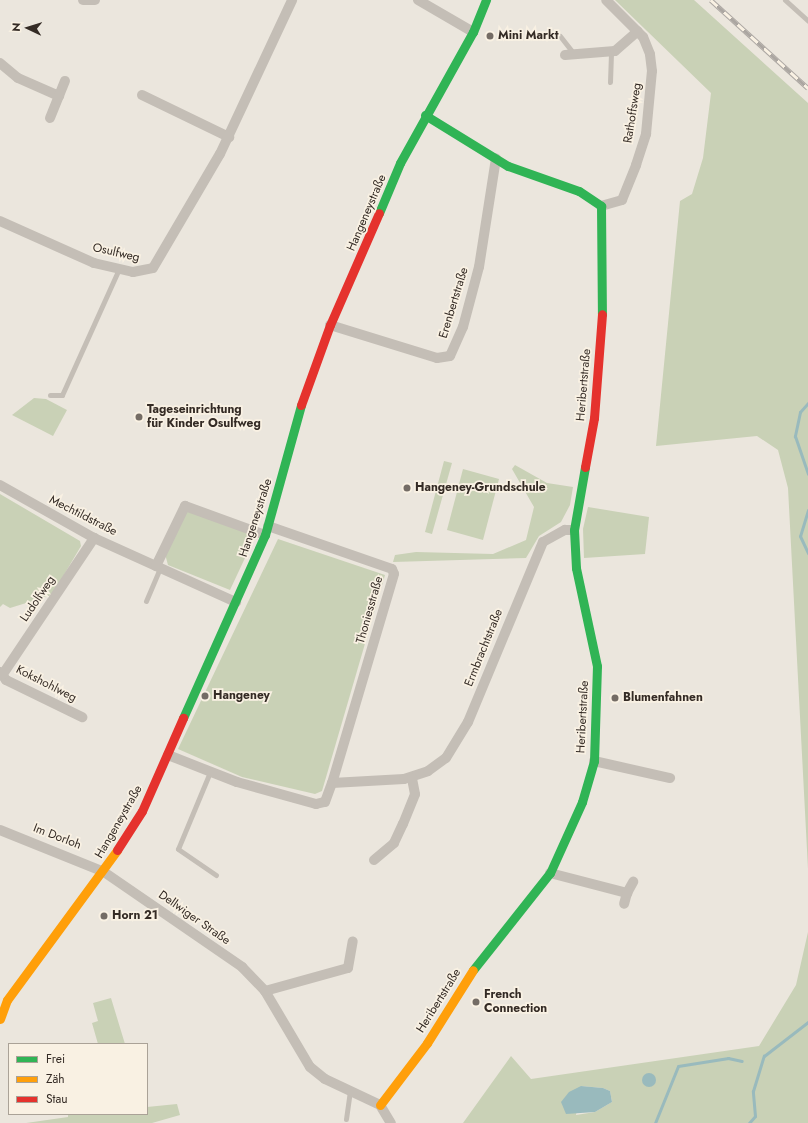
<!DOCTYPE html>
<meta charset="utf-8">
<style>
body{margin:0}
#map{position:relative;width:808px;height:1123px;overflow:hidden;background:#ebe6dd;font-family:Jost,sans-serif}
div>[style]{position:absolute}
[style*='--x']{left:calc(var(--x)*1px);top:calc(var(--y)*1px);width:calc(var(--w)*1px);rotate:calc(var(--a)*1deg)}
.green>*{inset:0;background:#c9d1b6}
.water>*{inset:0;background:#99babd}
.round{border-radius:50%}
.stream>*{height:3px;margin:-1.5px;padding:0 1.5px;transform-origin:1.5px;border-radius:1.5px;background:#99babd}
.lane>*{height:5px;margin:-2.5px;padding:0 2.5px;transform-origin:2.5px;border-radius:2.5px;background:#c4beb6}
.street>*{height:10px;margin:-5px;padding:0 5px;transform-origin:5px;border-radius:5px;background:#c4beb6}
.fast>*{height:9px;margin:-4.5px;padding:0 4.5px;transform-origin:4.5px;border-radius:4.5px;background:#30b455}
.slow>*{height:9px;margin:-4.5px;padding:0 4.5px;transform-origin:4.5px;border-radius:4.5px;background:#ff9f0a}
.jam>*{height:9px;margin:-4.5px;padding:0 4.5px;transform-origin:4.5px;border-radius:4.5px;background:#e5322d}
.rail>*{height:4.5px;margin-top:-2.25px;transform-origin:0;background:repeating-linear-gradient(90deg,#f9f1e3 0 9px,#aba6a1 0 18px);box-sizing:border-box;border-block:1px solid #aba6a1}
.dots>*{width:11px;height:11px;translate:-50% -50%;box-sizing:border-box;border:2px solid #f9f1e3;border-radius:50%}
span{translate:-50% -50%;white-space:nowrap;text-align:center;line-height:1.15;-webkit-text-stroke:3.5px #f9f1e3;paint-order:stroke}
.poi-label{font-size:12px;color:#342b25;font-weight:700}
.left{translate:0 -50%;text-align:left}
.street-label{font-size:12px;color:#342b25}
.legend{position:absolute;left:8px;top:1043px;width:140px;height:72px;box-sizing:border-box;background:#f9f1e3;border:1px solid #aaa297;margin:0;padding:5px 7px;list-style:none;font-size:12px;color:#342b25}
.legend li{display:flex;align-items:center;gap:8px;height:20px}
.legend b{width:20px;border:1px solid #aaa297}
.north{position:absolute;left:8px;top:8px;width:40px;height:40px;-webkit-text-stroke:3px #f9f1e3;paint-order:stroke;rotate:274deg;font-size:11px;font-weight:700;line-height:16px;text-align:center;color:#342b25}
.north::after{content:'';display:block;margin:auto;width:14px;height:18px;background:#342b25;clip-path:polygon(50% 0,100% 100%,50% 72%,0 100%)}
</style>
<div id="map">
<div class="green">
<div style="clip-path:polygon(615px 0,694px 0,808px 103px,808px 869px,788px 488px,778px 450px,757px 436px,656px 446px,680px 201px,692px 194px,703px 158px,711px 93px)"></div>
<div style="clip-path:polygon(34px 398px,46px 399px,67px 410px,53px 436px,12px 415px)"></div>
<div style="clip-path:polygon(444px 461px,452px 463px,432px 534px,425px 532px)"></div>
<div style="clip-path:polygon(515px 465px,547px 483px,573px 487px,570px 505px,561px 522px,539px 536px,526px 558px,393px 562px,395px 555px,416px 552px,493px 554px,526px 540px,534px 507px,512px 469px)"></div>
<div style="clip-path:polygon(463px 469px,499px 479px,483px 540px,447px 530px)"></div>
<div style="clip-path:polygon(0 494px,80px 541px,81px 546px,52px 595px,10px 608px,3px 604px,0 607px)"></div>
<div style="clip-path:polygon(588px 507px,649px 517px,645px 554px,584px 558px,583px 529px)"></div>
<div style="clip-path:polygon(191px 511px,248px 532px,252px 543px,230px 590px,168px 565px,165px 554px,185px 512px)"></div>
<div style="clip-path:polygon(278px 539px,385px 575px,322px 791px,315px 794px,242px 777px,178px 749px)"></div>
<div style="clip-path:polygon(evenodd,808px 932px,808px 1123px,463px 1123px,511px 1056px,531px 1079px,759px 1046px,796px 985px,808px 932px,581px 1086px,603px 1088px,610px 1091px,612px 1102px,595px 1112px,576px 1115px,581px 1086px)"></div>
<div style="clip-path:polygon(111px 998px,125px 1044px,98px 1044px,92px 1023px,98px 1021px,93px 1003px)"></div>
<div style="clip-path:polygon(177px 1104px,180px 1115px,152px 1123px,26px 1123px,68px 1117px,68px 1114px,147px 1114px,147px 1107px)"></div>
</div>
<div class="water">
<div class="round" style="left:642px;top:1073px;width:14px;height:14px"></div>
<div style="clip-path:polygon(581px 1086px,603px 1088px,610px 1091px,612px 1102px,595px 1112px,566px 1114px,561px 1102px,569px 1092px)"></div>
</div>
<div class="stream">
<div style="--x:808;--y:403;--w:12;--a:132"></div>
<div style="--x:800;--y:412;--w:25;--a:102"></div>
<div style="--x:795;--y:436;--w:40;--a:71.1"></div>
<div style="--x:808;--y:510;--w:27;--a:107"></div>
<div style="--x:800;--y:536;--w:19;--a:65"></div>
<div style="--x:655;--y:1123;--w:61;--a:-68"></div>
<div style="--x:678;--y:1066;--w:51;--a:-9.1"></div>
<div style="--x:728;--y:1058;--w:14;--a:12"></div>
<div style="--x:749;--y:1123;--w:9;--a:-49"></div>
<div style="--x:755;--y:1116;--w:25;--a:-95"></div>
<div style="--x:753;--y:1091;--w:37;--a:-73"></div>
<div style="--x:764;--y:1056;--w:56;--a:-37.7"></div>
</div>
<div class="lane">
<div style="--x:785;--y:0;--w:31;--a:42"></div>
<div style="--x:560;--y:36;--w:23;--a:52"></div>
<div style="--x:610;--y:82;--w:31;--a:-88"></div>
<div style="--x:50;--y:395;--w:12;--a:0"></div>
<div style="--x:62;--y:395;--w:138;--a:-65.7"></div>
<div style="--x:146;--y:601;--w:36;--a:-67"></div>
<div style="--x:210;--y:772;--w:83;--a:112.6"></div>
<div style="--x:178;--y:849;--w:46;--a:34.4"></div>
<div style="--x:346;--y:1119;--w:28;--a:-82"></div>
</div>
<div class="street">
<div style="--x:83;--y:0;--w:12;--a:0"></div>
<div style="--x:418;--y:0;--w:64;--a:30.2"></div>
<div style="--x:565;--y:55;--w:50;--a:-4.6"></div>
<div style="--x:615;--y:51;--w:30;--a:-41"></div>
<div style="--x:0;--y:63;--w:23;--a:40"></div>
<div style="--x:18;--y:78;--w:45;--a:23.7"></div>
<div style="--x:142;--y:95;--w:97;--a:25.8"></div>
<div style="--x:50;--y:118;--w:40;--a:-68"></div>
<div style="--x:601;--y:206;--w:22;--a:-16"></div>
<div style="--x:622;--y:200;--w:38;--a:-68"></div>
<div style="--x:636;--y:165;--w:33;--a:-72"></div>
<div style="--x:646;--y:134;--w:63;--a:-84.6"></div>
<div style="--x:652;--y:71;--w:17;--a:-97"></div>
<div style="--x:650;--y:54;--w:18;--a:-112"></div>
<div style="--x:643;--y:37;--w:52;--a:-135"></div>
<div style="--x:0;--y:221;--w:103;--a:24.1"></div>
<div style="--x:94;--y:263;--w:40;--a:13"></div>
<div style="--x:133;--y:272;--w:20;--a:-11"></div>
<div style="--x:153;--y:268;--w:132;--a:-59.6"></div>
<div style="--x:220;--y:154;--w:170;--a:-64.9"></div>
<div style="--x:330;--y:325;--w:112;--a:17.1"></div>
<div style="--x:437;--y:358;--w:13;--a:-9"></div>
<div style="--x:450;--y:356;--w:32;--a:-66"></div>
<div style="--x:463;--y:327;--w:62;--a:-75.1"></div>
<div style="--x:479;--y:267;--w:110;--a:-81.1"></div>
<div style="--x:0;--y:485;--w:108;--a:29.4"></div>
<div style="--x:94;--y:538;--w:156;--a:24.3"></div>
<div style="--x:268;--y:526;--w:131;--a:19.1"></div>
<div style="--x:392;--y:569;--w:5;--a:68"></div>
<div style="--x:394;--y:574;--w:218;--a:106.5"></div>
<div style="--x:156;--y:566;--w:67;--a:-64.2"></div>
<div style="--x:185;--y:506;--w:85;--a:19.9"></div>
<div style="--x:0;--y:672;--w:10;--a:53"></div>
<div style="--x:6;--y:680;--w:85;--a:26"></div>
<div style="--x:3;--y:674;--w:164;--a:-56.2"></div>
<div style="--x:168;--y:755;--w:74;--a:21.4"></div>
<div style="--x:237;--y:782;--w:82;--a:15.6"></div>
<div style="--x:316;--y:804;--w:9;--a:-13"></div>
<div style="--x:325;--y:802;--w:20;--a:-70"></div>
<div style="--x:332;--y:783;--w:72;--a:-3.2"></div>
<div style="--x:404;--y:779;--w:25;--a:-18"></div>
<div style="--x:428;--y:771;--w:22;--a:-36"></div>
<div style="--x:446;--y:758;--w:42;--a:-58.6"></div>
<div style="--x:468;--y:722;--w:195;--a:-67.4"></div>
<div style="--x:543;--y:542;--w:25;--a:-29"></div>
<div style="--x:565;--y:530;--w:9;--a:0"></div>
<div style="--x:594;--y:761;--w:78;--a:12.6"></div>
<div style="--x:0;--y:830;--w:112;--a:22"></div>
<div style="--x:104;--y:872;--w:168;--a:34.5"></div>
<div style="--x:242;--y:967;--w:33;--a:46"></div>
<div style="--x:265;--y:991;--w:88;--a:59.4"></div>
<div style="--x:310;--y:1067;--w:19;--a:39"></div>
<div style="--x:325;--y:1079;--w:61;--a:25.3"></div>
<div style="--x:380;--y:1105;--w:21;--a:59"></div>
<div style="--x:374;--y:860;--w:26;--a:-40"></div>
<div style="--x:394;--y:843;--w:21;--a:-65"></div>
<div style="--x:403;--y:824;--w:32;--a:-68"></div>
<div style="--x:415;--y:794;--w:16;--a:-101"></div>
<div style="--x:550;--y:873;--w:80;--a:14.6"></div>
<div style="--x:627;--y:893;--w:11;--a:105"></div>
<div style="--x:627;--y:893;--w:13;--a:-61"></div>
<div style="--x:265;--y:991;--w:86;--a:-15.5"></div>
<div style="--x:348;--y:968;--w:27;--a:-80"></div>
</div>
<div class="fast">
<div style="--x:425;--y:115;--w:97;--a:31.6"></div>
<div style="--x:508;--y:166;--w:75;--a:19.4"></div>
<div style="--x:579;--y:191;--w:27;--a:34"></div>
<div style="--x:601;--y:206;--w:108;--a:89.5"></div>
<div style="--x:379;--y:213;--w:54;--a:-67.2"></div>
<div style="--x:400;--y:163;--w:150;--a:-60.9"></div>
<div style="--x:473;--y:32;--w:35;--a:-68"></div>
<div style="--x:183;--y:718;--w:201;--a:-65.9"></div>
<div style="--x:265;--y:535;--w:135;--a:-74.5"></div>
<div style="--x:473;--y:970;--w:124;--a:-51.6"></div>
<div style="--x:550;--y:873;--w:78;--a:-65.7"></div>
<div style="--x:582;--y:802;--w:43;--a:-73.7"></div>
<div style="--x:594;--y:761;--w:95;--a:-88.2"></div>
<div style="--x:597;--y:666;--w:100;--a:-102.1"></div>
<div style="--x:576;--y:568;--w:38;--a:-93"></div>
<div style="--x:574;--y:530;--w:64;--a:-80.1"></div>
</div>
<div class="slow">
<div style="--x:0;--y:1019;--w:20;--a:-70"></div>
<div style="--x:7;--y:1000;--w:186;--a:-53.7"></div>
<div style="--x:380;--y:1105;--w:78;--a:-52.8"></div>
<div style="--x:427;--y:1043;--w:86;--a:-57.8"></div>
</div>
<div class="jam">
<div style="--x:301;--y:405;--w:85;--a:-70.1"></div>
<div style="--x:330;--y:325;--w:122;--a:-66.4"></div>
<div style="--x:585;--y:467;--w:50;--a:-79.6"></div>
<div style="--x:594;--y:418;--w:104;--a:-85.6"></div>
<div style="--x:117;--y:850;--w:46;--a:-57.3"></div>
<div style="--x:142;--y:811;--w:102;--a:-66.2"></div>
</div>
<div class="rail">
<div style="--x:711;--y:0;--w:131;--a:42.2"></div>
</div>
<div class="dots">
<div style="left:490px;top:36px;background:#746c65"></div>
<div style="left:139px;top:417px;background:#746c65"></div>
<div style="left:407px;top:488px;background:#746c65"></div>
<div style="left:205px;top:696px;background:#746c65"></div>
<div style="left:615px;top:698px;background:#746c65"></div>
<div style="left:104px;top:916px;background:#746c65"></div>
<div style="left:476px;top:1002px;background:#746c65"></div>
</div>
<div class="poi-label">
<span class="left" style="left:498px;top:36px">Mini Markt</span>
<span class="left" style="left:147px;top:417px">Tageseinrichtung<br>für Kinder Osulfweg</span>
<span class="left" style="left:415px;top:488px">Hangeney-Grundschule</span>
<span class="left" style="left:213px;top:696px">Hangeney</span>
<span class="left" style="left:623px;top:698px">Blumenfahnen</span>
<span class="left" style="left:112px;top:916px">Horn 21</span>
<span class="left" style="left:484px;top:1002px">French<br>Connection</span>
</div>
<div class="street-label">
<span style="left:633px;top:113px;rotate:-81deg">Rathoffsweg</span>
<span style="left:367px;top:213px;rotate:-67deg">Hangeneystraße</span>
<span style="left:116px;top:253px;rotate:13deg">Osulfweg</span>
<span style="left:454px;top:303px;rotate:-73deg">Erenbertstraße</span>
<span style="left:584px;top:385px;rotate:-85deg">Heribertstraße</span>
<span style="left:83px;top:516px;rotate:27deg">Mechtildstraße</span>
<span style="left:256px;top:518px;rotate:-72deg">Hangeneystraße</span>
<span style="left:38px;top:599px;rotate:-56deg">Ludolfweg</span>
<span style="left:370px;top:610px;rotate:-74deg">Thoniesstraße</span>
<span style="left:484px;top:648px;rotate:-68deg">Ermbrachtstraße</span>
<span style="left:46px;top:684px;rotate:27deg">Kokshohlweg</span>
<span style="left:583px;top:717px;rotate:-87deg">Heribertstraße</span>
<span style="left:119px;top:822px;rotate:-60deg">Hangeneystraße</span>
<span style="left:57px;top:837px;rotate:21deg">Im Dorloh</span>
<span style="left:194px;top:918px;rotate:35deg">Dellwiger Straße</span>
<span style="left:439px;top:1001px;rotate:-58deg">Heribertstraße</span>
</div>
<ul class="legend">
<li><b style="height:5px;background:#30b455"></b>Frei</li>
<li><b style="height:5px;background:#ff9f0a"></b>Zäh</li>
<li><b style="height:5px;background:#e5322d"></b>Stau</li>
</ul>
<div class="north">N</div>
</div>
